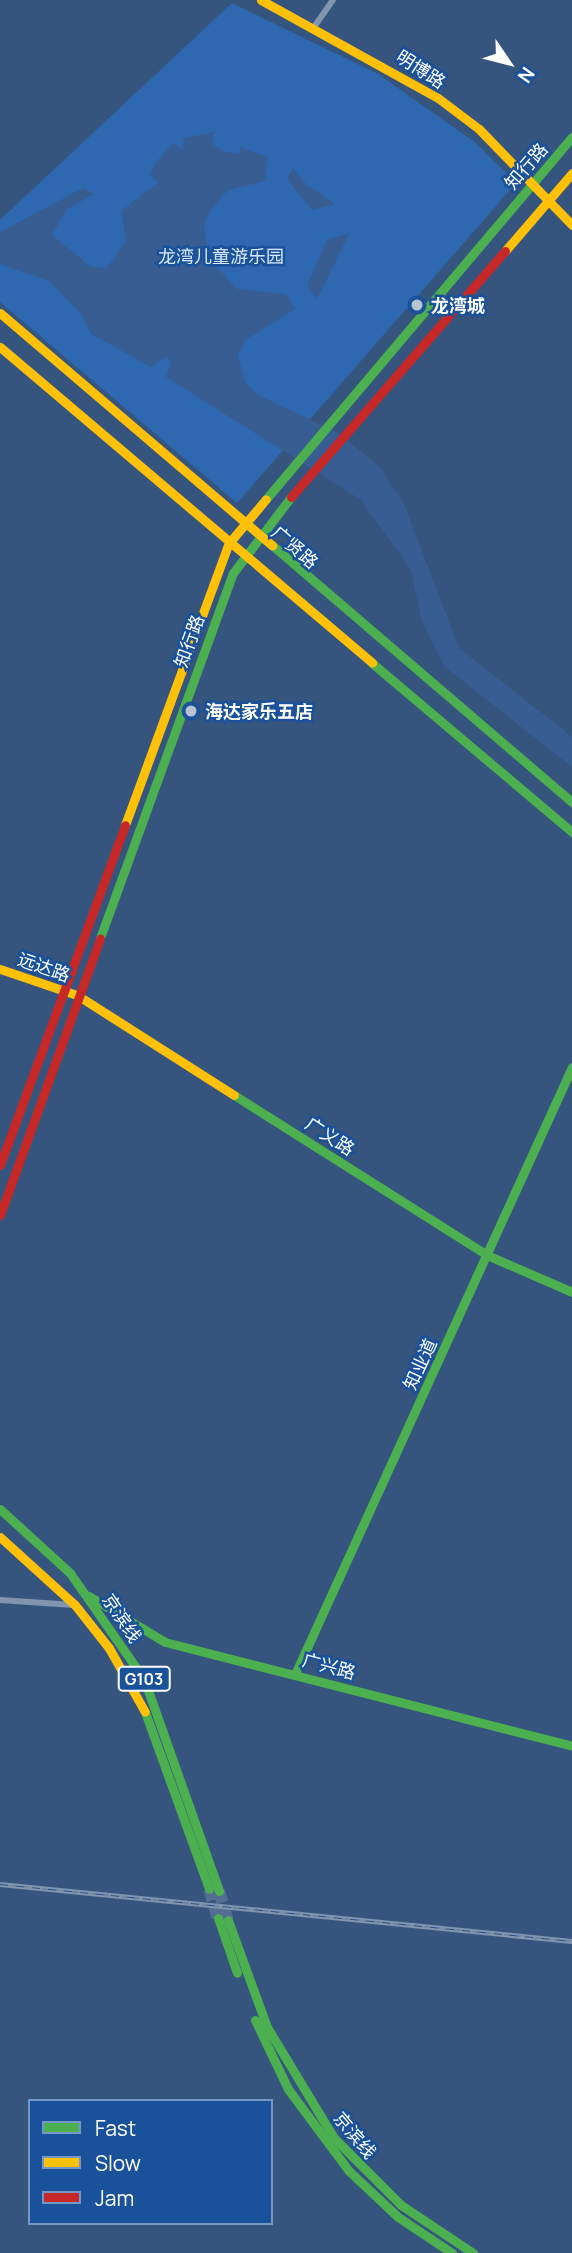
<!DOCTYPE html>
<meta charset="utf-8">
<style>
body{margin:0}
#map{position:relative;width:572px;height:2253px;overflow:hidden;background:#36557e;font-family:Manrope,"Noto Sans SC",sans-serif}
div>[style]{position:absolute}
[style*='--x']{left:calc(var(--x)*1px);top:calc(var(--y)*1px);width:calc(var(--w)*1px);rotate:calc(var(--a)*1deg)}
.green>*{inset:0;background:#2e68b0}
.water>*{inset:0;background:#375d92}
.highway-tunnel>*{height:12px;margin-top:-6px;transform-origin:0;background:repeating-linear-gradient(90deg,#546e91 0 12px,transparent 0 18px)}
.street>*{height:6px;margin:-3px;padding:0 3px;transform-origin:3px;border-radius:3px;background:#8195af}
.fast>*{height:9px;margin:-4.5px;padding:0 4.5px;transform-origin:4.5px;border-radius:4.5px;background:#4caf50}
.slow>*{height:9px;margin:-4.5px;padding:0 4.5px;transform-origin:4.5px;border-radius:4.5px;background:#ffc107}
.jam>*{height:9px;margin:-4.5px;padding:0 4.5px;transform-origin:4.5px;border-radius:4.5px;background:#c62828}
.rail>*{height:5px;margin-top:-2.5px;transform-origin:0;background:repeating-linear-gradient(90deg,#19519b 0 8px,#8195ae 0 16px);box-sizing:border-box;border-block:2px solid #8195ae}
.dots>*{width:19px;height:19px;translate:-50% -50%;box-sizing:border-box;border:4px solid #19519b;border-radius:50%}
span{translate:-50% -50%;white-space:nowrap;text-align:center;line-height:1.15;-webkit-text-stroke:5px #19519b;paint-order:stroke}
.shield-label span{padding:2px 5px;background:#19519b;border:2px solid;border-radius:5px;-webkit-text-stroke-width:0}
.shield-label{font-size:16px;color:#fff;font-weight:700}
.street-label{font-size:18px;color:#fff}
.park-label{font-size:18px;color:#d7e8fc}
.poi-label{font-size:18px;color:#fff;font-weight:700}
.left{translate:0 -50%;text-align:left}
.legend{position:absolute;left:28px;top:2099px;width:245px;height:126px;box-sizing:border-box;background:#19519b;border:2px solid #7597c3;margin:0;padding:9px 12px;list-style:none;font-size:21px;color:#fff}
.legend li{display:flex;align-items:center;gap:14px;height:35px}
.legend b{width:35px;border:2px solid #7597c3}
.north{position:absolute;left:474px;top:28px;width:70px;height:70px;-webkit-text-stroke:5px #19519b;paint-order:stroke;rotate:125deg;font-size:19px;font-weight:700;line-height:28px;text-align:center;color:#fff}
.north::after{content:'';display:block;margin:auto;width:24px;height:32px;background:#fff;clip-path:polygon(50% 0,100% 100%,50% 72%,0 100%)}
</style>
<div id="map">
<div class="green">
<div style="clip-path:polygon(232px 3px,378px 74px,476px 143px,516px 183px,237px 503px,0 302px,0 220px)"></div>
</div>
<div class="water">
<div style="clip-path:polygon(215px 132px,212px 144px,223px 151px,239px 154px,240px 147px,268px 157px,265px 181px,228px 190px,209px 212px,204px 226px,209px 259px,237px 289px,285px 294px,295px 309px,245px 340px,238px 355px,245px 382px,258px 395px,338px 433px,380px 467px,404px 504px,459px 648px,572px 737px,572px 767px,444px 666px,422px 622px,411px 570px,361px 500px,166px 377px,171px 362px,166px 357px,151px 367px,91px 334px,81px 314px,49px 281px,0 264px,0 232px,83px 188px,94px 194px,66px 210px,52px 235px,91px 267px,107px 268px,126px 241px,121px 211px,158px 183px,150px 174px,157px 161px,173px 143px,182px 150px,184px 138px)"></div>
<div style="clip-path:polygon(293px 168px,307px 185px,335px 204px,312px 210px,287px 179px)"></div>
<div style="clip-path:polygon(349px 233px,344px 244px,317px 299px,307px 286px,327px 240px)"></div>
</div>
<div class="highway-tunnel">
<div style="--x:209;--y:1889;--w:30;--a:73"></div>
<div style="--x:219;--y:1891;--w:30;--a:73"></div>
</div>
<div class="street">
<div style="--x:314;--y:27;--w:33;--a:-55"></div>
<div style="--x:0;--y:1600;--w:74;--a:3.9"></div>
</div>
<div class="fast">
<div style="--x:266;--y:499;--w:474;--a:-49.8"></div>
<div style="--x:272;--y:545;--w:395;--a:40.6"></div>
<div style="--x:372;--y:663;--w:262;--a:40.2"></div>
<div style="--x:100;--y:938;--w:388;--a:-70"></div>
<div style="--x:233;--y:573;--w:96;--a:-52.7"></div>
<div style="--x:234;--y:1095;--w:299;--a:32.3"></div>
<div style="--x:487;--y:1255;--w:93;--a:23.5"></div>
<div style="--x:0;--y:1509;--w:95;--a:42.4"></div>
<div style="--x:70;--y:1573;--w:129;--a:55.1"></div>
<div style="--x:144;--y:1679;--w:225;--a:70.5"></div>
<div style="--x:89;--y:1596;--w:89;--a:31.2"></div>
<div style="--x:165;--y:1642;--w:420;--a:14.3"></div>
<div style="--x:295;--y:1674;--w:667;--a:-65.47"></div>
<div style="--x:145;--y:1712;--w:188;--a:70.1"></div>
<div style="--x:218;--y:1918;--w:58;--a:70.9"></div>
<div style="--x:228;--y:1920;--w:114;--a:70"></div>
<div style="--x:267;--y:2027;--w:130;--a:58.9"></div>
<div style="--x:334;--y:2138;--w:95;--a:45"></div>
<div style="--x:401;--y:2205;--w:87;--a:33.7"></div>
<div style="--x:255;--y:2020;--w:76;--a:64.4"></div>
<div style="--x:288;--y:2089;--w:102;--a:53.4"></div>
<div style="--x:349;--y:2171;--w:67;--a:43.2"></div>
<div style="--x:398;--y:2217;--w:65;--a:33.7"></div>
</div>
<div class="slow">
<div style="--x:261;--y:0;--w:202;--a:29"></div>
<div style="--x:438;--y:98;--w:51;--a:37.1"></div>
<div style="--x:479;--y:129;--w:134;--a:45.9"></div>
<div style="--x:505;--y:251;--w:103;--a:-49.3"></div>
<div style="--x:0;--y:313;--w:358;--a:40.5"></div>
<div style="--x:0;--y:347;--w:488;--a:40.3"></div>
<div style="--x:125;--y:825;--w:301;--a:-69.8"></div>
<div style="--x:229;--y:543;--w:57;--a:-49.9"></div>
<div style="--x:0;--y:969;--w:81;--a:18.7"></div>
<div style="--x:77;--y:995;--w:186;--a:32.5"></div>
<div style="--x:0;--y:1537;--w:101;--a:42.2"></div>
<div style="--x:75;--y:1605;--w:55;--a:51.7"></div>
<div style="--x:109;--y:1648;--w:73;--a:60.6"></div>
</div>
<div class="jam">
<div style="--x:291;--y:497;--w:326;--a:-49"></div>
<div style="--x:0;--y:1165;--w:362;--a:-69.8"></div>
<div style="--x:0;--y:1215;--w:294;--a:-70.1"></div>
</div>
<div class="rail">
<div style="--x:0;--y:1884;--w:575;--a:5.69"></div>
</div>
<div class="dots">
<div style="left:417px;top:305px;background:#b9c4d2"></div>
<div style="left:191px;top:711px;background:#b9c4d2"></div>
</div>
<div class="shield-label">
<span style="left:144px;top:1679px">G103</span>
</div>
<div class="street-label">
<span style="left:421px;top:69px;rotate:33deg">明博路</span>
<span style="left:526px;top:166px;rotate:-49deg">知行路</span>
<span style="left:295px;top:547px;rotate:41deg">广贤路</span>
<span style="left:189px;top:641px;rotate:-70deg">知行路</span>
<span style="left:44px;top:967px;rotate:19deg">远达路</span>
<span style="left:330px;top:1136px;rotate:33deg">广义路</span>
<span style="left:420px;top:1364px;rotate:-65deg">知业道</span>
<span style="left:122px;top:1618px;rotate:56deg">京滨线</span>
<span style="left:329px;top:1666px;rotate:15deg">广兴路</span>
<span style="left:355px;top:2135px;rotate:50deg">京滨线</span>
</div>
<div class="park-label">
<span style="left:221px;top:256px">龙湾儿童游乐园</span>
</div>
<div class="poi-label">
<span class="left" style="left:431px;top:305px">龙湾城</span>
<span class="left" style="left:205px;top:711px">海达家乐五店</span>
</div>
<ul class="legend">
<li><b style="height:9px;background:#4caf50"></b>Fast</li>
<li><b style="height:9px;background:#ffc107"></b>Slow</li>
<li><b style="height:9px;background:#c62828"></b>Jam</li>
</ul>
<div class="north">N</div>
</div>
